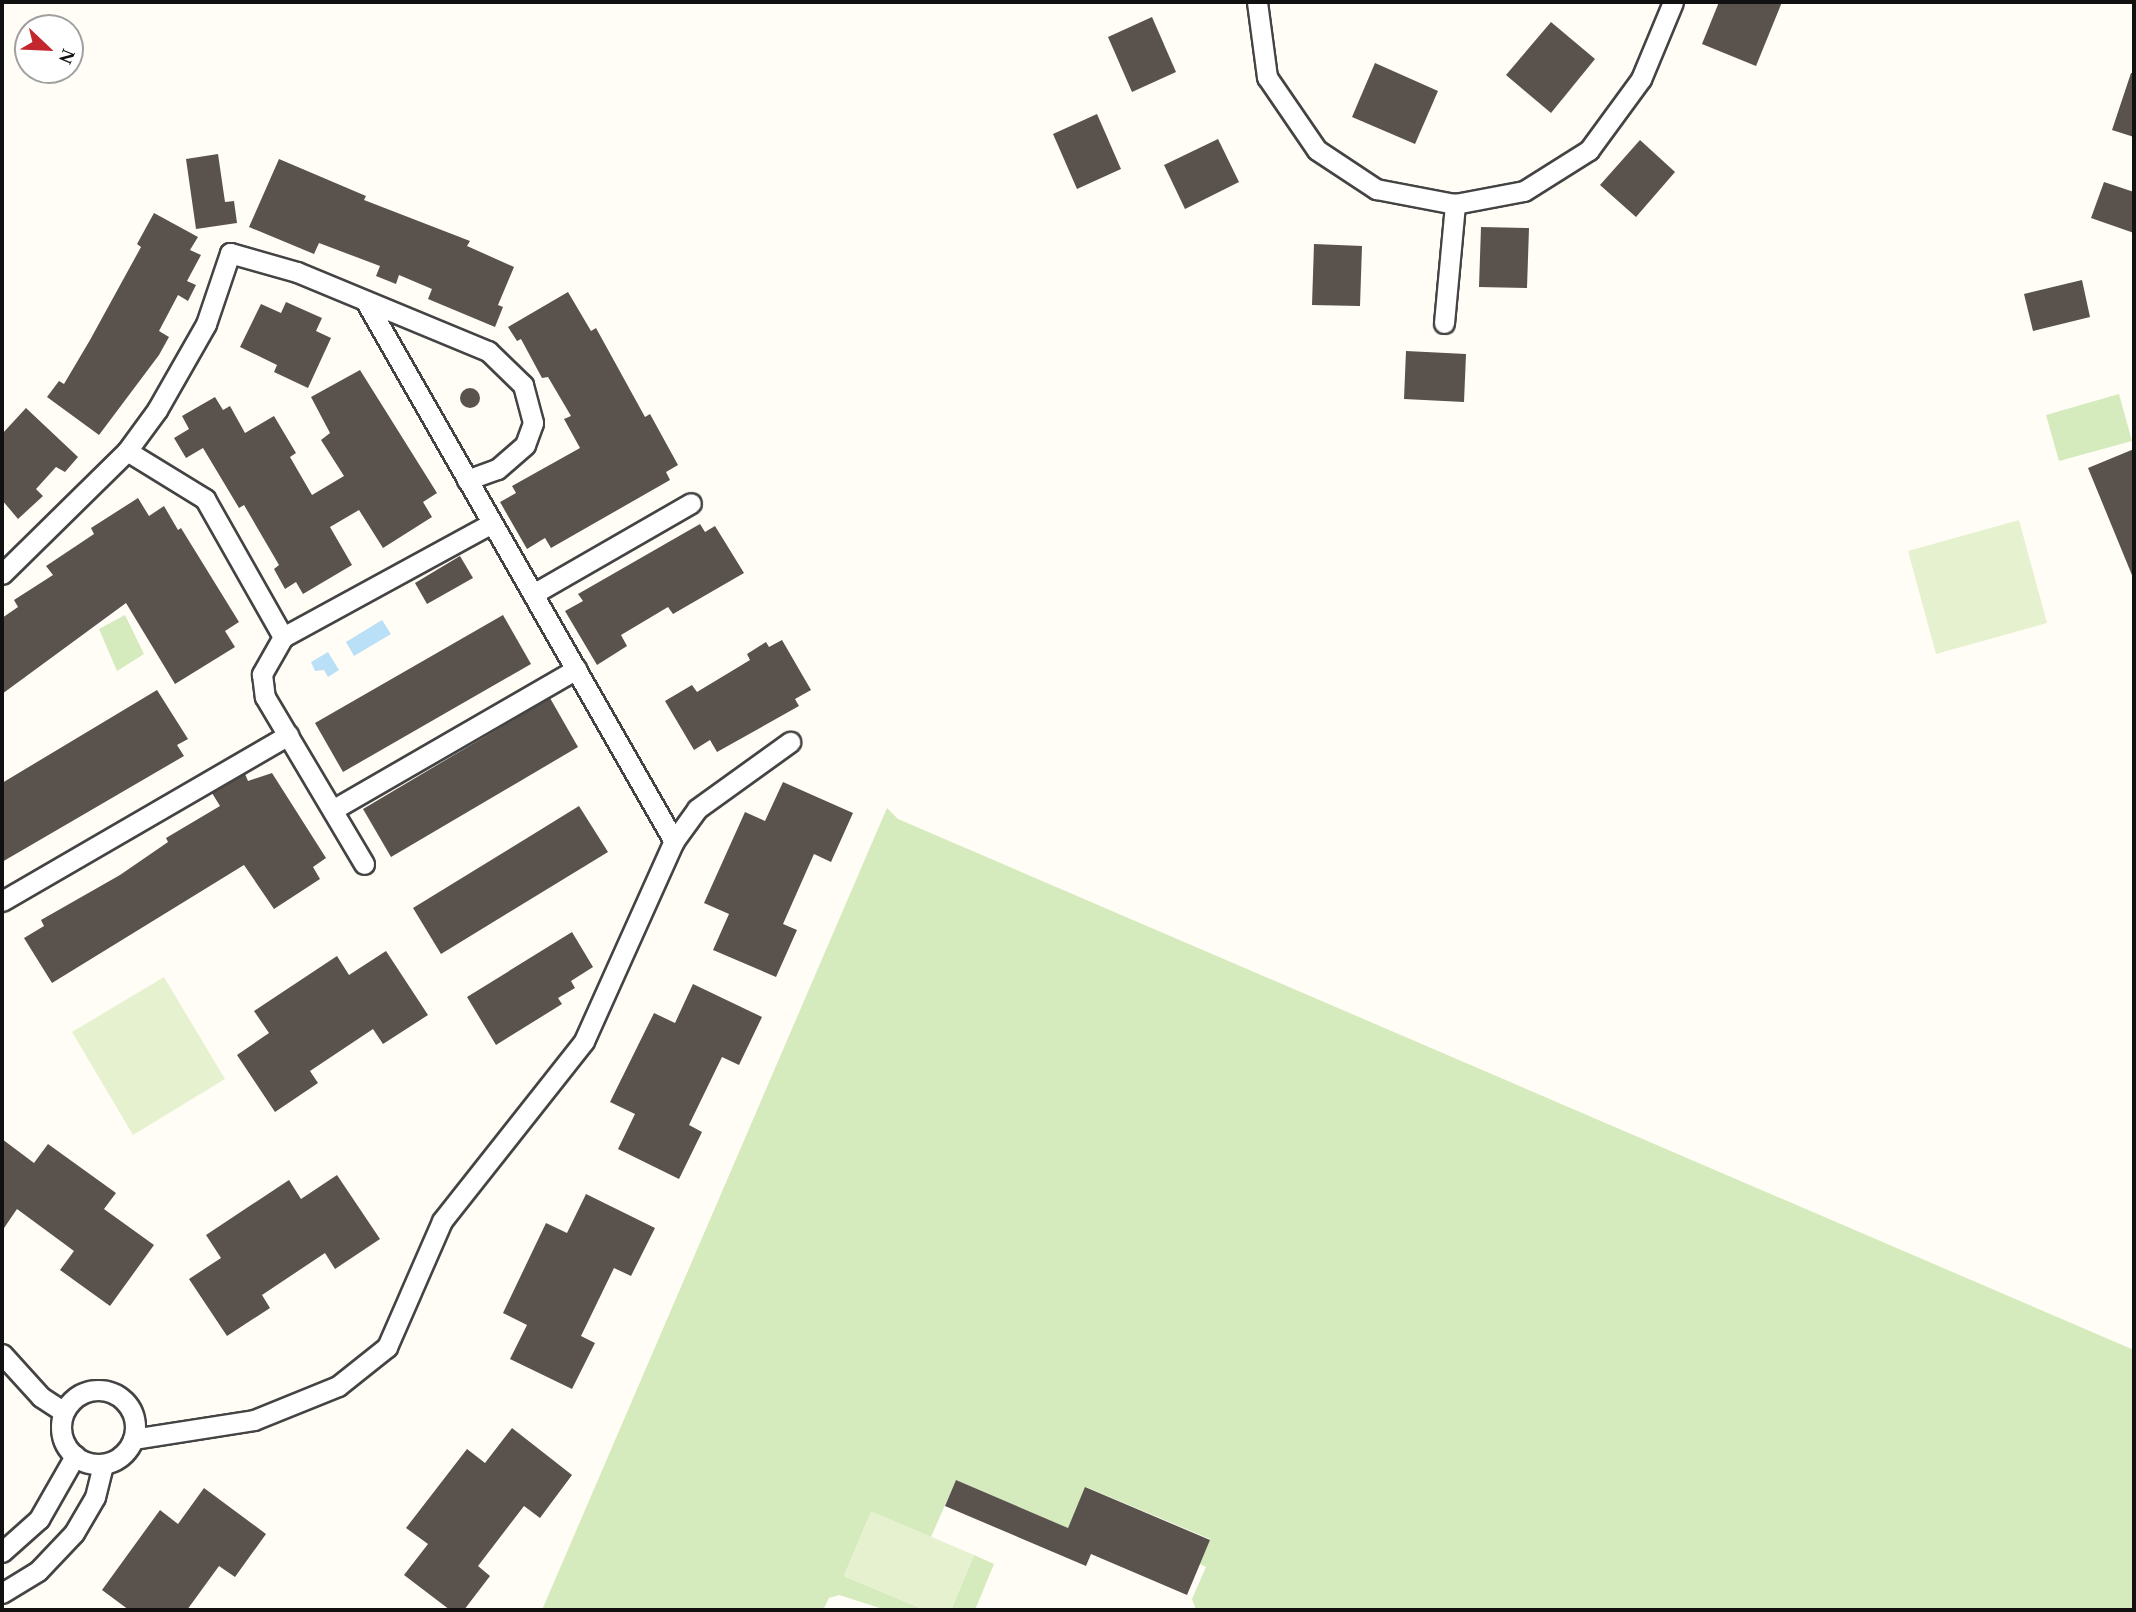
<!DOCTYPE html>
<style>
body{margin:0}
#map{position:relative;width:2136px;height:1612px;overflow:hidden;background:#fffdf5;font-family:Georgia,serif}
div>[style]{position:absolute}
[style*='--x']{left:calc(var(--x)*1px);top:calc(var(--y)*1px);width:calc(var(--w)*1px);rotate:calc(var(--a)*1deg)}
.green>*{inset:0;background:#d5ebbd}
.pitch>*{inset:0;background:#e6f2cf}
.water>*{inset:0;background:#b9e0f7}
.building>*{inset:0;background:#5a524d}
.round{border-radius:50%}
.roads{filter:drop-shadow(2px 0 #444) drop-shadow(-2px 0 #444) drop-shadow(0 2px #444) drop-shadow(0 -2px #444)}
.street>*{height:19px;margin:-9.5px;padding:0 9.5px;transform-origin:9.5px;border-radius:9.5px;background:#fff}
.street>.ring{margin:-9.5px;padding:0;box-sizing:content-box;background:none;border:19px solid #fff;border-radius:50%}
span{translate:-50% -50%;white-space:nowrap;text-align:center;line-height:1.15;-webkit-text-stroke:7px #fff;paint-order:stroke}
.frame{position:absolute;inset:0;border:4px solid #111;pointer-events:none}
.north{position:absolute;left:14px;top:14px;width:70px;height:70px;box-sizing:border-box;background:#fff;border:2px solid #a0a0a0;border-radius:50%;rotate:113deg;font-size:19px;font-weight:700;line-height:28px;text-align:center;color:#111}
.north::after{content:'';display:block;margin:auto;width:24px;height:32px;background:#c4262e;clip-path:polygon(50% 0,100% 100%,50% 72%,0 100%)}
</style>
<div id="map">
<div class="green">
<div style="clip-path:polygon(2119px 394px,2132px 441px,2059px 461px,2046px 415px)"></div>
<div style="clip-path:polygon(125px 615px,144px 654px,117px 671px,99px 629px)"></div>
<div style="clip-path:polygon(887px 808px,898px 819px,2134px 1350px,2134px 1610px,1196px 1610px,1192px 1599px,1206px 1567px,1200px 1564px,1210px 1539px,1086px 1487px,1068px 1528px,956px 1480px,931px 1537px,871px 1512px,844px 1576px,925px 1610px,886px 1610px,839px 1595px,829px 1598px,823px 1610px,542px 1610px)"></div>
<div style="clip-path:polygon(974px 1555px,994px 1564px,975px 1610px,951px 1610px)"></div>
</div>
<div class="pitch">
<div style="clip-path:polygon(2019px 520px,2047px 623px,1936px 654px,1908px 551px)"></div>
<div style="clip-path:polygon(164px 977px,225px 1079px,133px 1135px,72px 1032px)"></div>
<div style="clip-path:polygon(871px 1511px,974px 1555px,951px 1610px,925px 1610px,844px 1576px)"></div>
</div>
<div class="water">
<div style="clip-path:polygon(382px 620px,391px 634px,354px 656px,346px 642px)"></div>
<div style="clip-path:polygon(328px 652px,339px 670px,328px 677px,324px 670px,315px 671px,311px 662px)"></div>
</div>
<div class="building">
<div style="clip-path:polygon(1719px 2px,1782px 2px,1756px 66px,1702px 44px)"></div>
<div style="clip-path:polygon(1152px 17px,1176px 72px,1132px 92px,1108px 37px)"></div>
<div style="clip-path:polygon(1551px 22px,1595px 59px,1551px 113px,1506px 75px)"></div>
<div style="clip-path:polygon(1375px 63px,1438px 91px,1415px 144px,1352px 117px)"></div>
<div style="clip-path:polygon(2131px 73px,2134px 73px,2134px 137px,2112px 130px)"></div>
<div style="clip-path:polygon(1097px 114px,1121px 169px,1077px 189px,1053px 134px)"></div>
<div style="clip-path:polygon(1218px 139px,1239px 182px,1185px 209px,1164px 165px)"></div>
<div style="clip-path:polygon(1640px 140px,1675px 172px,1636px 217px,1600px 185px)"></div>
<div style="clip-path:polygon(218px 154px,225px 202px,234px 201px,237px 223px,196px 229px,186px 159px)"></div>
<div style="clip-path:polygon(279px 159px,366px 196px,364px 200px,470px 241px,467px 246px,514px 267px,498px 305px,503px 307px,495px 327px,428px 299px,432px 289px,399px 275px,396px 284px,376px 276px,380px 266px,319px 243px,314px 254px,249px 227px)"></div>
<div style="clip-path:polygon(2104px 182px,2134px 192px,2134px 233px,2091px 218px)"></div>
<div style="clip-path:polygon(154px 213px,198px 237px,190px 250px,201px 255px,187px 281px,196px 285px,188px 301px,178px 295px,159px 331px,169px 337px,159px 355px,99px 435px,47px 397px,59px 381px,64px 384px,90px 340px,141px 247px,137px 244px)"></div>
<div style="clip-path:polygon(1481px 227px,1529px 228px,1527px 288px,1479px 287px)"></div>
<div style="clip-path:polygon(1314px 244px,1362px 246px,1360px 306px,1312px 305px)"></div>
<div style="clip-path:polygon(2082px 280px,2090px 317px,2033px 331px,2024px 294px)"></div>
<div style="clip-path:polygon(568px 292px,591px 331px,596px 328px,645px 417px,650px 414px,678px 465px,666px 472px,670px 480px,551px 548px,545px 538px,527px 549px,500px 502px,516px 493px,512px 486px,580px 448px,564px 419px,571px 416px,548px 377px,542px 378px,521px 339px,517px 341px,508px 327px)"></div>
<div style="clip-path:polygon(286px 302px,322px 318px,316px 331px,331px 338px,308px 388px,274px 372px,277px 365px,240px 347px,261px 304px,281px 313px)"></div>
<div style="clip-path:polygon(1406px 351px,1466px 354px,1464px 402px,1404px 399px)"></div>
<div style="clip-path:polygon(360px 370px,437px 493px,423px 502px,432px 517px,383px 548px,359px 510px,330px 527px,352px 565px,303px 594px,296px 582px,285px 589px,274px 569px,279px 565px,244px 505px,239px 508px,203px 448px,186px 458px,174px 438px,189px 429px,182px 416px,215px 397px,223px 410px,230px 406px,245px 433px,274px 416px,296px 453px,290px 457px,312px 495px,344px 476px,321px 440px,330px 433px,311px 397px)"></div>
<div class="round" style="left:460px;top:388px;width:20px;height:20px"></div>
<div style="clip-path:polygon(26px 408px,78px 457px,65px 472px,56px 467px,36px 489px,43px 496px,18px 519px,2px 500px,2px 434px)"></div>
<div style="clip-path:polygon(2134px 449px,2134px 580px,2088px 468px)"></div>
<div style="clip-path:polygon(138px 498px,149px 516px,164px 506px,178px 530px,181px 528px,239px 622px,225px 631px,235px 647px,175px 684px,126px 603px,2px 694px,2px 618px,18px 607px,14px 600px,53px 575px,46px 566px,94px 534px,91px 528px)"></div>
<div style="clip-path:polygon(700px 524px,705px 532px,715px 526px,744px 573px,673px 614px,668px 607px,621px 635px,627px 646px,597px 665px,565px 611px,583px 601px,578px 594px)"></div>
<div style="clip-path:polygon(460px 556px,473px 578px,427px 604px,415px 583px)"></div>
<div style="clip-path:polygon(503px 615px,531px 664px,343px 772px,315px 723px)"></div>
<div style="clip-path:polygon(782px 640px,811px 690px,795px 699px,799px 706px,717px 752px,710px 740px,694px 750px,665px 701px,692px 685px,697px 692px,750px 660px,747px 654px,766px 642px,769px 647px)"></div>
<div style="clip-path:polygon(157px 690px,188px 739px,177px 745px,184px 756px,2px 862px,2px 783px)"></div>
<div style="clip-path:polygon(550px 698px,578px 747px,391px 857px,363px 809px)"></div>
<div style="clip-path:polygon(272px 773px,326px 858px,313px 867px,320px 879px,274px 909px,244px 865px,52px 983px,24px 938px,44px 926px,41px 920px,120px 875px,168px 842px,166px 838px,220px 806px,212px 793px,245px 774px,248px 781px)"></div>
<div style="clip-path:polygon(783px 782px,853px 813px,831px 862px,814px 854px,783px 924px,797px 930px,776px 977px,713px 950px,729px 914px,704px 903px,745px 812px,765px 821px)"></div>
<div style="clip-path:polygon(579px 806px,608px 852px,441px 954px,413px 908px)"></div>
<div style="clip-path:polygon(572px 932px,593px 967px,571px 981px,575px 988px,558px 998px,562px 1004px,496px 1045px,467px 997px)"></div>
<div style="clip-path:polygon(386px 951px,428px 1015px,383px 1044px,373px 1029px,310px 1071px,318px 1083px,275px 1112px,237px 1055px,269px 1033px,254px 1011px,337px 956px,349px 975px)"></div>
<div style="clip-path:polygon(693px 984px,762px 1017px,739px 1065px,722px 1057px,689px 1125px,702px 1132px,679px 1179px,618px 1149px,635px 1114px,610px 1102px,654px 1013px,675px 1023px)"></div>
<div style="clip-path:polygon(2px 1139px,34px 1163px,48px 1144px,116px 1193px,104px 1209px,154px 1245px,110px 1306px,60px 1270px,74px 1251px,17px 1209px,2px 1231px)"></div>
<div style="clip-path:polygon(337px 1175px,380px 1239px,335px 1269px,325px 1253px,262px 1295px,270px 1308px,227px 1336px,189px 1279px,221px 1258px,206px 1235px,289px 1180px,301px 1199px)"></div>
<div style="clip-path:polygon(586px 1194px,655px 1228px,631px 1276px,614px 1268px,581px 1336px,595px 1343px,572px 1389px,510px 1359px,527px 1325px,503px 1313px,546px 1223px,567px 1233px)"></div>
<div style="clip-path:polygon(512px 1428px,572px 1475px,540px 1518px,524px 1506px,478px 1566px,490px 1576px,464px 1610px,450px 1610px,404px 1575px,428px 1544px,406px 1528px,467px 1449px,485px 1463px)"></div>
<div style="clip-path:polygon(956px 1480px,1068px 1528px,1085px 1487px,1210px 1540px,1187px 1595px,1091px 1554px,1086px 1566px,945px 1506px)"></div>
<div style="clip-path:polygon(204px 1488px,266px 1534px,235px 1577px,219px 1566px,187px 1610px,129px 1610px,102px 1590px,160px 1510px,178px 1524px)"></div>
</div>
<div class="roads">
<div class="street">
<div style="--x:1257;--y:2;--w:76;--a:82.4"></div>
<div style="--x:1267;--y:77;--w:88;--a:55.6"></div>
<div style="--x:1317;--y:150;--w:71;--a:33.5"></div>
<div style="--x:1376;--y:189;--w:80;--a:10.8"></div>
<div style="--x:1455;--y:204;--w:70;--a:-10.7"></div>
<div style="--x:1524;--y:191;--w:77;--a:-32.2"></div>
<div style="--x:1589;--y:150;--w:88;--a:-53.8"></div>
<div style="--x:1641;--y:79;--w:83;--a:-67.4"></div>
<div style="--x:366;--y:302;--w:621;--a:60.26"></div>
<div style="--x:1444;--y:323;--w:120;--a:-84.7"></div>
<div style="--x:127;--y:451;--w:92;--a:31.6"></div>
<div style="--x:205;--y:499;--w:159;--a:60.5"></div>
<div style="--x:283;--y:637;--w:43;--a:119.6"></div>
<div style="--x:262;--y:674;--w:23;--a:83"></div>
<div style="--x:265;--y:697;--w:194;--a:59.3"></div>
<div style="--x:2;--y:574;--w:175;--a:-44.5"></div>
<div style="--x:127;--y:451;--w:51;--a:-53.8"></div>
<div style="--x:157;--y:410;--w:99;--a:-60.3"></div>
<div style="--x:206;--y:324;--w:75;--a:-71.3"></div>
<div style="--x:230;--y:253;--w:70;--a:15.8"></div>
<div style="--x:297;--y:272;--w:207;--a:22.5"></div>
<div style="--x:488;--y:351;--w:49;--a:44.2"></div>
<div style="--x:523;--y:385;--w:39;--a:75"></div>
<div style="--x:533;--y:423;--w:23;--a:110"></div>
<div style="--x:525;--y:445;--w:37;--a:139"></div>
<div style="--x:497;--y:469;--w:32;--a:160"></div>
<div style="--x:533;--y:594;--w:182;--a:-29.9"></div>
<div style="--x:283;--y:637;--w:238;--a:-28.6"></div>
<div style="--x:334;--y:809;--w:280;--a:-30"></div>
<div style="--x:2;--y:901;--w:331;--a:-30.1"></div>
<div style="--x:2;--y:1354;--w:58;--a:47.8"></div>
<div style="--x:41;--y:1397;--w:27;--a:33"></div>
<div class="ring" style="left:61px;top:1390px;width:55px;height:55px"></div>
<div style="--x:133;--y:1439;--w:122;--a:-8.9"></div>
<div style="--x:254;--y:1420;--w:91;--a:-22"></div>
<div style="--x:338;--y:1386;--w:63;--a:-38.5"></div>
<div style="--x:387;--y:1347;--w:137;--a:-66.4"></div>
<div style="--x:442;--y:1221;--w:229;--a:-51.7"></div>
<div style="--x:584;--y:1041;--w:219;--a:-65.8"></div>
<div style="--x:674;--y:841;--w:39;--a:-54"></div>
<div style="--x:697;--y:809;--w:115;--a:-35.8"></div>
<div style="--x:2;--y:1552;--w:50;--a:-41.7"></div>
<div style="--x:39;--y:1519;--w:73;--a:-60.3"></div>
<div style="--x:2;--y:1593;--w:42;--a:-31.4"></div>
<div style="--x:38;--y:1571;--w:52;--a:-46.5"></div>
<div style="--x:74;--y:1533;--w:42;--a:-59.7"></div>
<div style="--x:95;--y:1497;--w:34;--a:-76"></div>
</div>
</div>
<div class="frame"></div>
<div class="north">N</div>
</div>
